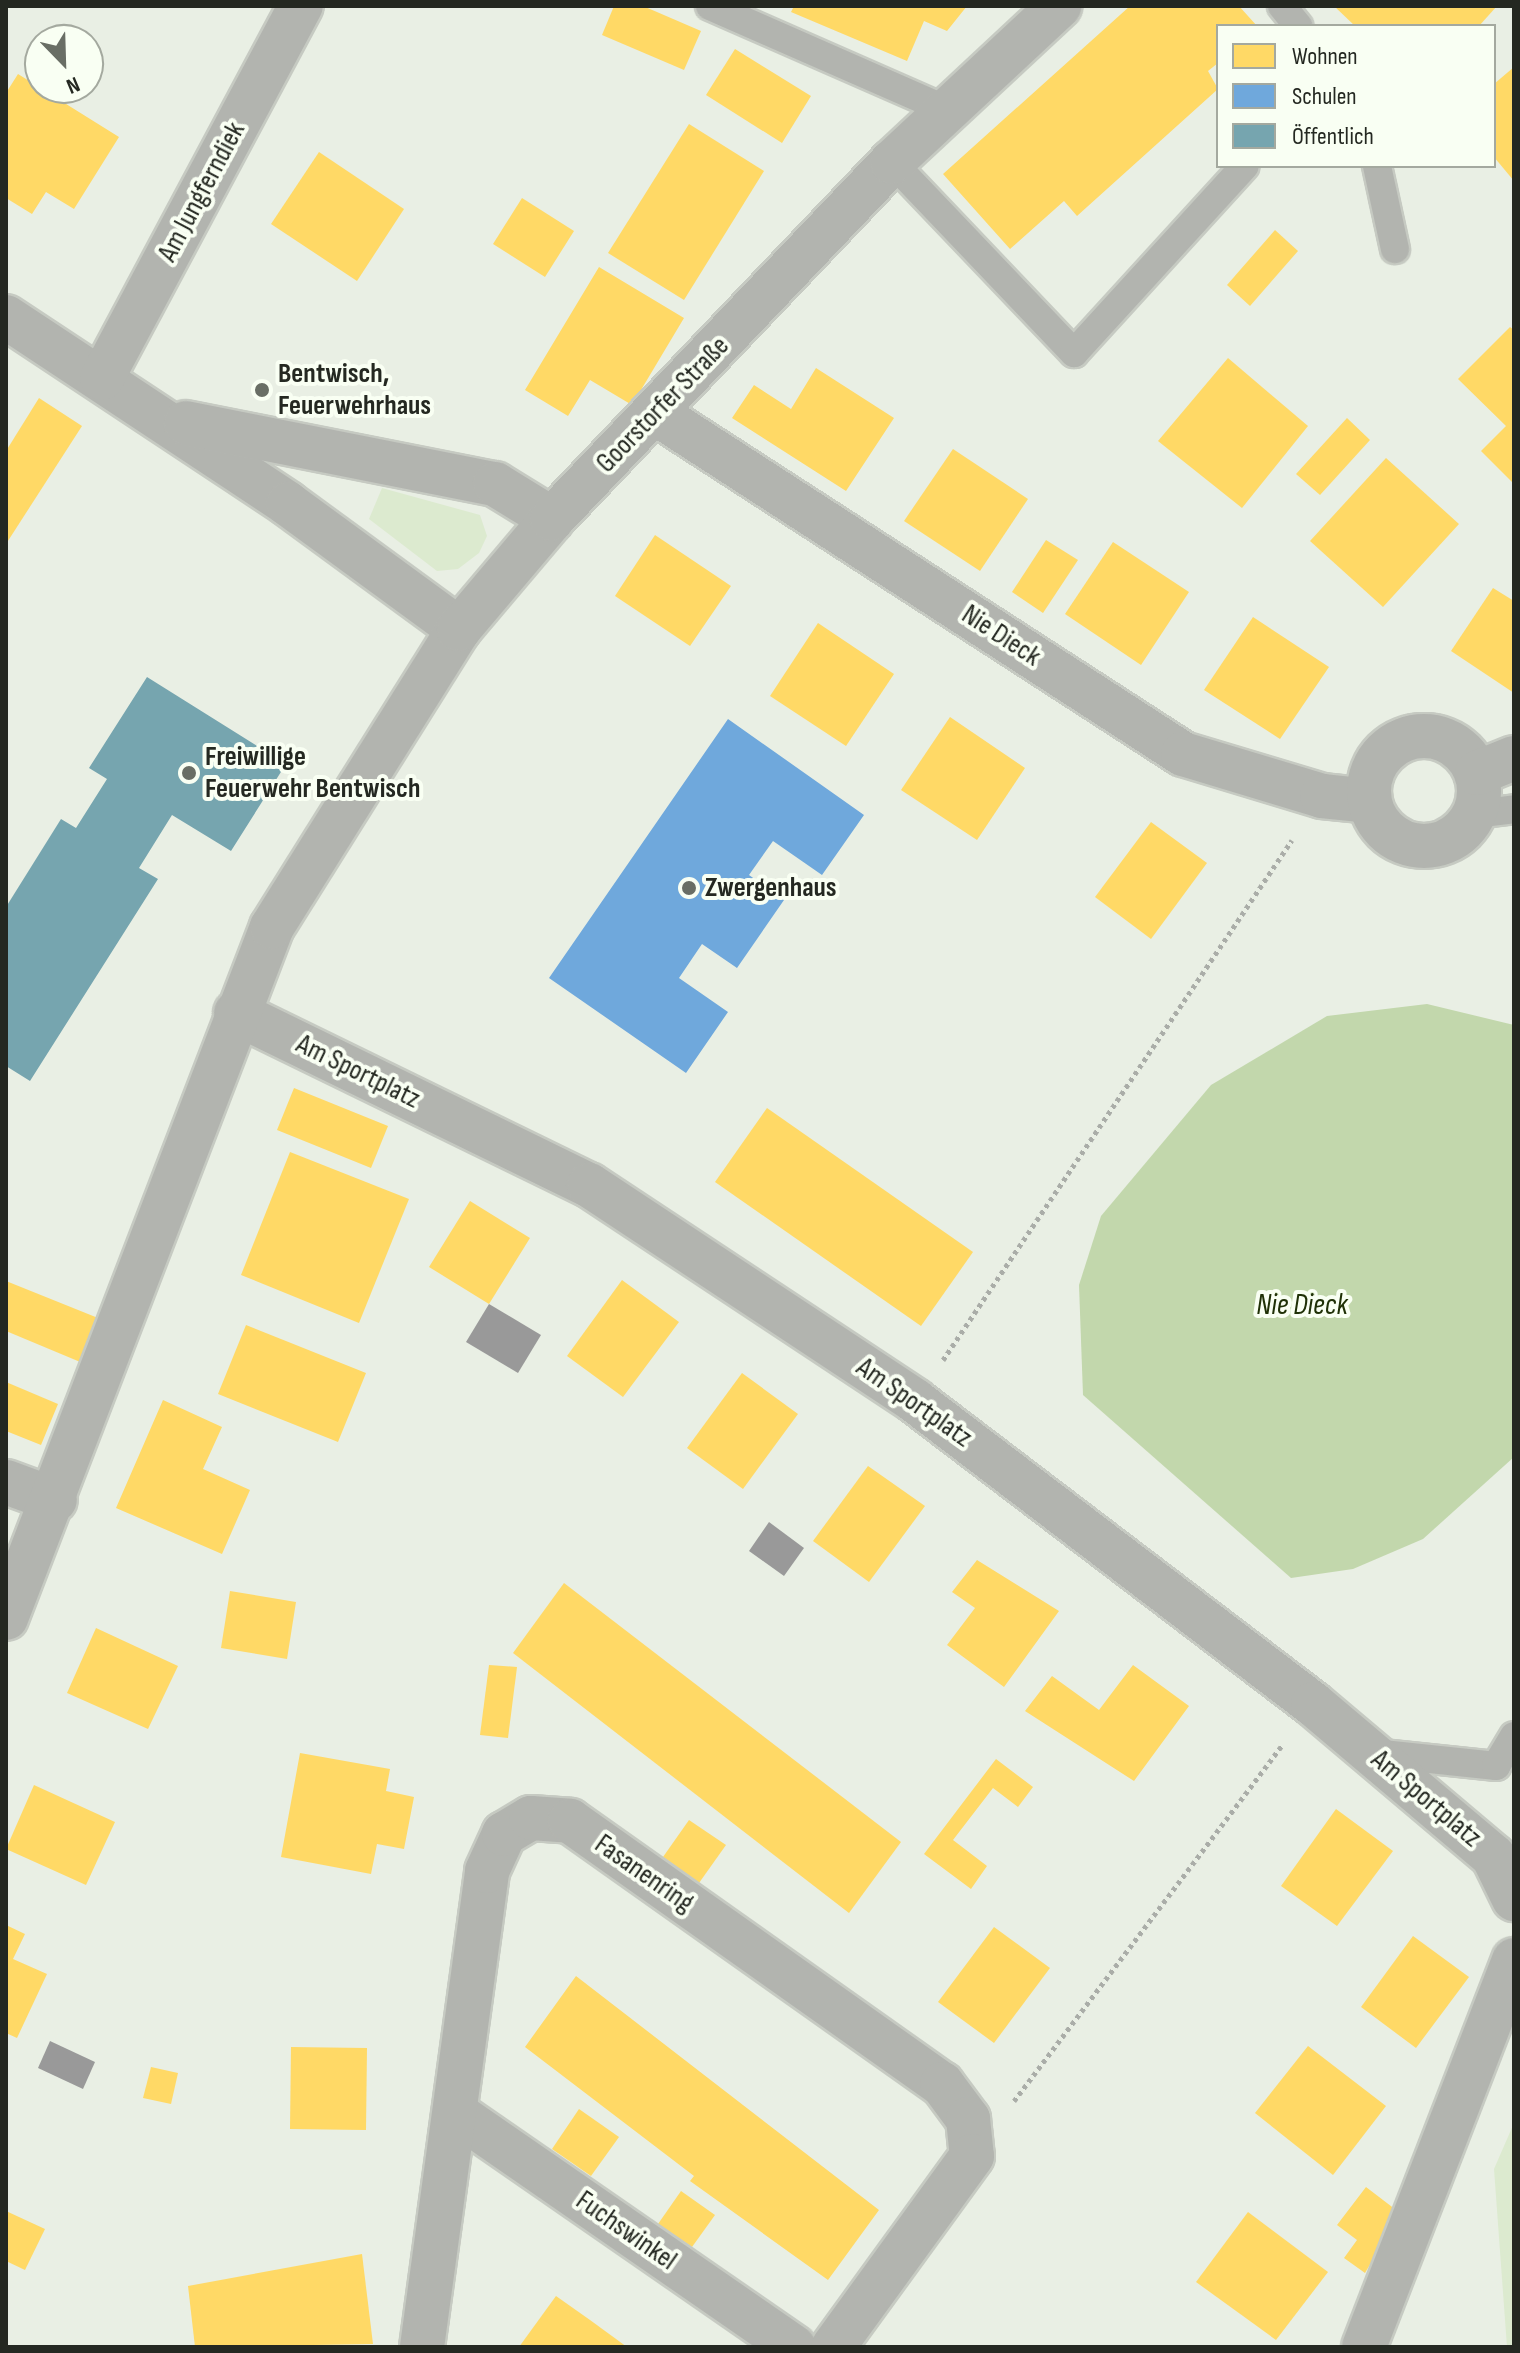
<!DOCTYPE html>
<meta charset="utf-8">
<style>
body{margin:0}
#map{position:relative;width:1520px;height:2353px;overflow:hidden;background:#e9efe4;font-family:"Sofia Sans Condensed",sans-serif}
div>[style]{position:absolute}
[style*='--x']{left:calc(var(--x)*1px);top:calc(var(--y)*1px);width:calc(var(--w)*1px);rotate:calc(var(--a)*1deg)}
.green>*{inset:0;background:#dceacf}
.water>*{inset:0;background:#c2d7ac}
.homes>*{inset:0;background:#ffd966}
.schools>*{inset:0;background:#6fa8dc}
.public>*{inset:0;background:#76a5af}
.industry>*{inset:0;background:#999}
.path>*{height:5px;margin-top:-2.5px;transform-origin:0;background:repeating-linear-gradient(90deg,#aaada8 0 4px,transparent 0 8px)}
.roads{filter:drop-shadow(2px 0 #c6cac2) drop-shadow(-2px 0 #c6cac2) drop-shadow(0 2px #c6cac2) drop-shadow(0 -2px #c6cac2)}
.lane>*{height:28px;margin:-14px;padding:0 14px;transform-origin:14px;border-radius:14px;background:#b2b4af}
.street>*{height:44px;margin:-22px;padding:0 22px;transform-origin:22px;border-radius:22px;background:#b2b4af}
.street>.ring{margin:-22px;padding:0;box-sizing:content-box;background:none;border:44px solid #b2b4af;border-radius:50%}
.dots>*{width:22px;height:22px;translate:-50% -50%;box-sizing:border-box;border:4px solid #f9fff3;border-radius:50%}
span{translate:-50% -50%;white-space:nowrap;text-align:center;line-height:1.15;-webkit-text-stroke:8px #f9fff3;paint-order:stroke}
.street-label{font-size:28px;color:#242821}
.poi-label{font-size:28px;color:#242821;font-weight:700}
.left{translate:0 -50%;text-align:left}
.water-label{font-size:30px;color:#203107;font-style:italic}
.frame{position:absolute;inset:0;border:8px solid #242821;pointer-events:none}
.legend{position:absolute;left:1216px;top:24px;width:280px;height:144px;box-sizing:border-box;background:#f9fff3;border:2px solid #a4a99f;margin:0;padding:10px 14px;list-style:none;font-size:24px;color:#242821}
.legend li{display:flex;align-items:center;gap:16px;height:40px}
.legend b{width:40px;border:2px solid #a4a99f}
.north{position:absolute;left:24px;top:24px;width:80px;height:80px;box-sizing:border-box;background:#f9fff3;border:2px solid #a4a99f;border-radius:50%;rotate:157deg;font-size:22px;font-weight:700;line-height:32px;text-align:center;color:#242821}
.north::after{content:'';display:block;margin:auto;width:28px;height:36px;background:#696e65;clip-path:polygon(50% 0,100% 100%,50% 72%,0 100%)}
</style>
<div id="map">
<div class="green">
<div style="clip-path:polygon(382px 488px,480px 515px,487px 536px,479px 553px,458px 569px,437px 571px,369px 519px)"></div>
<div style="clip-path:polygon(1514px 2123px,1514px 2347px,1507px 2347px,1494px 2169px)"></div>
</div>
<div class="water">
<div style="clip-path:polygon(1427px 1004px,1514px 1025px,1514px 1457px,1423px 1539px,1353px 1569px,1291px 1578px,1083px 1395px,1079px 1285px,1101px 1216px,1211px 1085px,1327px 1016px)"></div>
</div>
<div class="homes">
<div style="clip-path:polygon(614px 6px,643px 6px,701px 31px,684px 70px,602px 35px)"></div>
<div style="clip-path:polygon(794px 6px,967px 6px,947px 31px,924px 21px,907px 61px,791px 12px)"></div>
<div style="clip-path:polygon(1130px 6px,1239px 6px,1257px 26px,1218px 26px,1218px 63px,1208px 71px,1218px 89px,1077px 216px,1064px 201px,1010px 249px,943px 174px)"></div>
<div style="clip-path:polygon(1334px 6px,1497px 6px,1479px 26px,1355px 26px)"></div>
<div style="clip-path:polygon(735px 49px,811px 96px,782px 143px,706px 95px)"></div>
<div style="clip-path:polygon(1514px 67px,1514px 181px,1494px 157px,1494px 84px)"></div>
<div style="clip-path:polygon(18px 74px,119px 137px,74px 209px,46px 192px,32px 214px,6px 198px,6px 93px)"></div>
<div style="clip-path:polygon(689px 124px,764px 171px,684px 300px,608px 253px)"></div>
<div style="clip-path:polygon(319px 152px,404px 209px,357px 281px,271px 224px)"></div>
<div style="clip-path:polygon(522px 198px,574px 231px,545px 277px,493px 244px)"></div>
<div style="clip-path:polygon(1275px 230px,1298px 251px,1250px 306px,1227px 285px)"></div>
<div style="clip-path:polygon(599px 267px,684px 318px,632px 405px,590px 380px,568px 416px,525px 390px)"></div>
<div style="clip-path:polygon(1510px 327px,1514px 330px,1514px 484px,1481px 451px,1506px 426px,1458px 379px)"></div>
<div style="clip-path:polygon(1228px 358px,1308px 426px,1242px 508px,1158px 441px)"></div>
<div style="clip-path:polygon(816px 368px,894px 418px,846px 491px,732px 418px,754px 385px,791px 409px)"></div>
<div style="clip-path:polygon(39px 398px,82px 426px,6px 544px,6px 451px)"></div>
<div style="clip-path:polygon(1347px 418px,1370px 440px,1320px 495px,1296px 474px)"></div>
<div style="clip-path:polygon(953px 449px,1028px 499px,980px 571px,904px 521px)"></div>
<div style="clip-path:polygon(1386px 458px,1459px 524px,1383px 607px,1310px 541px)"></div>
<div style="clip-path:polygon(655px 535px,731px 586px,690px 646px,615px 596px)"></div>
<div style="clip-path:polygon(1046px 540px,1078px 560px,1043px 613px,1012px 592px)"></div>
<div style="clip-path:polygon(1113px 542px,1189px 592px,1141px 665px,1065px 614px)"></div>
<div style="clip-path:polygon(1493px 588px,1514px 601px,1514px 693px,1451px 651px)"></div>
<div style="clip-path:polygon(1253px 617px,1329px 667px,1280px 739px,1204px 690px)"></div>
<div style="clip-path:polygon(818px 623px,894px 674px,846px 746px,770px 696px)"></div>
<div style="clip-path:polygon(950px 717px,1025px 768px,977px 840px,901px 790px)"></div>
<div style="clip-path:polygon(1151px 822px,1207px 863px,1151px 939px,1095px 897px)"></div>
<div style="clip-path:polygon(294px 1088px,388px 1126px,371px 1168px,277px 1130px)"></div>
<div style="clip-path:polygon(767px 1108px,973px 1252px,921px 1326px,715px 1182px)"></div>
<div style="clip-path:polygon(290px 1152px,409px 1199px,359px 1323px,241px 1275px)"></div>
<div style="clip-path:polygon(470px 1201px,530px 1238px,489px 1304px,429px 1267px)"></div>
<div style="clip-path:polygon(622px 1280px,679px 1322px,623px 1397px,567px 1356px)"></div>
<div style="clip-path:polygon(6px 1281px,103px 1320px,85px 1364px,6px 1331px)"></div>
<div style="clip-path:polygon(246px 1325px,366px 1373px,338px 1442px,218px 1394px)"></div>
<div style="clip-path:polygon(742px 1373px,798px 1414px,743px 1489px,687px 1448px)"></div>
<div style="clip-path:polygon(6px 1382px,58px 1404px,41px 1445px,6px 1431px)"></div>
<div style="clip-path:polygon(163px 1400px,222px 1427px,203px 1469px,250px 1490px,222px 1554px,116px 1508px)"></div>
<div style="clip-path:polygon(868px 1466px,925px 1506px,869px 1582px,813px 1541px)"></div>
<div style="clip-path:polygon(977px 1560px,1059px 1611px,1004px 1687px,947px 1645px,975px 1608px,952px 1592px)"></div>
<div style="clip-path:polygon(564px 1583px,901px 1842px,849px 1913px,513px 1653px)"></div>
<div style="clip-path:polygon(230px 1591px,296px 1602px,287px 1659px,221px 1648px)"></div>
<div style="clip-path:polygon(96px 1628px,178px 1666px,148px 1729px,67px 1693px)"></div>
<div style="clip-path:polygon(489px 1665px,517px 1667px,508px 1738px,480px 1735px)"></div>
<div style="clip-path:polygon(1133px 1665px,1189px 1706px,1134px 1781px,1025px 1711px,1052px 1676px,1099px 1710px)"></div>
<div style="clip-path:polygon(300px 1753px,390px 1769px,386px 1791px,414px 1797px,404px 1849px,377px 1844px,371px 1874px,281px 1857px)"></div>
<div style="clip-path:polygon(996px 1759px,1033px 1787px,1018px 1807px,993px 1788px,953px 1840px,987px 1866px,971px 1889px,924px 1854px)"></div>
<div style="clip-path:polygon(34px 1785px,115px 1822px,86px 1885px,6px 1849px)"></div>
<div style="clip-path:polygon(1336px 1809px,1393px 1851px,1337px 1926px,1281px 1886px)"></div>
<div style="clip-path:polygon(689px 1820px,726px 1845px,699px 1883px,663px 1857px)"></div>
<div style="clip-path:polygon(6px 1925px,25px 1934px,13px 1959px,47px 1974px,17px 2038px,6px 2033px)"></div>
<div style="clip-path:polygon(994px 1927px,1050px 1968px,994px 2043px,938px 2002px)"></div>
<div style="clip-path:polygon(1413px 1936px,1469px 1977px,1416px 2048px,1361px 2007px)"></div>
<div style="clip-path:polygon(576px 1976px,879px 2210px,828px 2280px,690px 2181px,694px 2176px,525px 2047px)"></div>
<div style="clip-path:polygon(1308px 2046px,1386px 2106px,1333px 2175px,1255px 2113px)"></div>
<div style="clip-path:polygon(291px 2047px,367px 2048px,366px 2130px,290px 2129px)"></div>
<div style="clip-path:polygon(151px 2067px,178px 2073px,171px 2104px,143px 2098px)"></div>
<div style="clip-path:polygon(579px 2109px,619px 2137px,591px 2176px,552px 2149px)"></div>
<div style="clip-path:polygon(1366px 2187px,1400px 2213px,1365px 2273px,1344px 2258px,1357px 2240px,1337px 2225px)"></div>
<div style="clip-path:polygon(681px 2191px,715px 2215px,692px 2247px,658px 2224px)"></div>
<div style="clip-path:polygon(6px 2211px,45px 2229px,25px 2270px,6px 2261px)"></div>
<div style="clip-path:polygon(1248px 2212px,1328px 2272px,1276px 2340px,1196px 2282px)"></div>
<div style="clip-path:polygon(362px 2254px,373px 2344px,195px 2347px,188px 2286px)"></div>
<div style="clip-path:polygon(556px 2296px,590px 2320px,627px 2347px,519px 2347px)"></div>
</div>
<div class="schools">
<div style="clip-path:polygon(728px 719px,864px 815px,822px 875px,773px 841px,749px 875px,784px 900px,737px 968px,702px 944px,679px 978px,728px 1012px,686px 1073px,549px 978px)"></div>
</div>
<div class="public">
<div style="clip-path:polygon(147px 677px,286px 764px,231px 851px,172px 815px,139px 868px,158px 879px,30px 1081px,6px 1066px,6px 907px,61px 819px,76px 828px,107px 779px,89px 768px)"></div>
</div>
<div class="industry">
<div style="clip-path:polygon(489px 1304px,541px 1335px,518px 1373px,466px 1342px)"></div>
<div style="clip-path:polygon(769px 1522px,804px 1548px,784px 1576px,749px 1551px)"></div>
<div style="clip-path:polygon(50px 2041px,95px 2062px,83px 2089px,38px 2068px)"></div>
</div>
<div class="path">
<div style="--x:943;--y:1360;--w:626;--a:-56.13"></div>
<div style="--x:1014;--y:2101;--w:446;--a:-53"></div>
</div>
<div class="roads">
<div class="lane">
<div style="--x:710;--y:6;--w:259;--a:23.7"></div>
<div style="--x:1282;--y:6;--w:26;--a:51"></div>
<div style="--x:892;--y:162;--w:264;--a:46.4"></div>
<div style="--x:1074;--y:353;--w:253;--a:-47.6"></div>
<div style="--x:1377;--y:166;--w:85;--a:77.8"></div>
<div style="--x:1476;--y:814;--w:38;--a:-7"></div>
<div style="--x:1373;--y:1753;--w:124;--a:6"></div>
<div style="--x:1496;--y:1766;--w:35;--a:-59"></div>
</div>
<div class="street">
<div style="--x:6;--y:317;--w:338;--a:33.5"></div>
<div style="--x:288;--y:504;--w:212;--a:36.2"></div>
<div style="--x:102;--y:378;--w:422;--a:-61.9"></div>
<div style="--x:657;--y:414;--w:626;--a:32.88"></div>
<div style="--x:1183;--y:754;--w:145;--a:16.8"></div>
<div style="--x:1322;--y:796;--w:47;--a:6.1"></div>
<div style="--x:186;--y:423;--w:315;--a:11.2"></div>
<div style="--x:495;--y:484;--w:67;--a:31.6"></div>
<div class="ring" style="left:1369px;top:736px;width:66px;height:66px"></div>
<div style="--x:1477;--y:773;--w:40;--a:-22"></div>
<div style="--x:236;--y:1013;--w:393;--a:26"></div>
<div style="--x:589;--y:1185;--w:391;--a:33.5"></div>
<div style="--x:915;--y:1401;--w:500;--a:37.28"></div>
<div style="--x:1313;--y:1704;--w:236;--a:40.2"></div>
<div style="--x:1493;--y:1856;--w:48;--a:64"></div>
<div style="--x:6;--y:1482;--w:52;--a:20.2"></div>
<div style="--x:6;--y:1618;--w:740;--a:-68.95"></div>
<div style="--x:272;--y:927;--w:352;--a:-57.9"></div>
<div style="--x:459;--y:629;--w:144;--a:-49.8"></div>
<div style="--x:552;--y:519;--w:493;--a:-46.4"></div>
<div style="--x:892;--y:162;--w:229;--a:-43"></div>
<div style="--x:457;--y:2114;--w:410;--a:34.7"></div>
<div style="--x:422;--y:2347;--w:480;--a:-82.2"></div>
<div style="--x:487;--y:1871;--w:41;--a:-65.3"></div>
<div style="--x:504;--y:1834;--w:31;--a:-31"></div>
<div style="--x:531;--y:1818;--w:39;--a:4"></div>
<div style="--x:570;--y:1821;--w:456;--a:35.3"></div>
<div style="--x:942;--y:2084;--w:44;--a:53.4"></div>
<div style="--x:968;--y:2119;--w:37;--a:84"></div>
<div style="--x:972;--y:2156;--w:236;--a:126"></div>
<div style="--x:1364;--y:2347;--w:415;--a:-68.8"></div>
</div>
</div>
<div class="dots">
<div style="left:262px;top:390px;background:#696e65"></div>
<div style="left:189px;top:773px;background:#696e65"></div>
<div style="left:689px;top:888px;background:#696e65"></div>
</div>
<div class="street-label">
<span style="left:202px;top:192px;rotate:-62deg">Am Jungferndiek</span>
<span style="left:663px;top:405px;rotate:-46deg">Goorstorfer Straße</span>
<span style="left:1001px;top:636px;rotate:33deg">Nie Dieck</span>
<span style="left:358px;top:1072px;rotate:26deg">Am Sportplatz</span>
<span style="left:914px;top:1403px;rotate:35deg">Am Sportplatz</span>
<span style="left:1426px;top:1799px;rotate:40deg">Am Sportplatz</span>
<span style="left:644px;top:1874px;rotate:35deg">Fasanenring</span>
<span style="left:626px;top:2231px;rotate:35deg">Fuchswinkel</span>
</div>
<div class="poi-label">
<span class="left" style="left:278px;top:390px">Bentwisch,<br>Feuerwehrhaus</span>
<span class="left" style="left:205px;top:773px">Freiwillige<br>Feuerwehr Bentwisch</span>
<span class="left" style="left:705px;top:888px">Zwergenhaus</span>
</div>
<div class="water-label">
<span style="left:1302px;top:1305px">Nie Dieck</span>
</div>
<div class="frame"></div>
<ul class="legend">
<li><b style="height:22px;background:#ffd966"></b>Wohnen</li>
<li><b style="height:22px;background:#6fa8dc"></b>Schulen</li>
<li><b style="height:22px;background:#76a5af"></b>Öffentlich</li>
</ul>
<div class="north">N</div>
</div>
